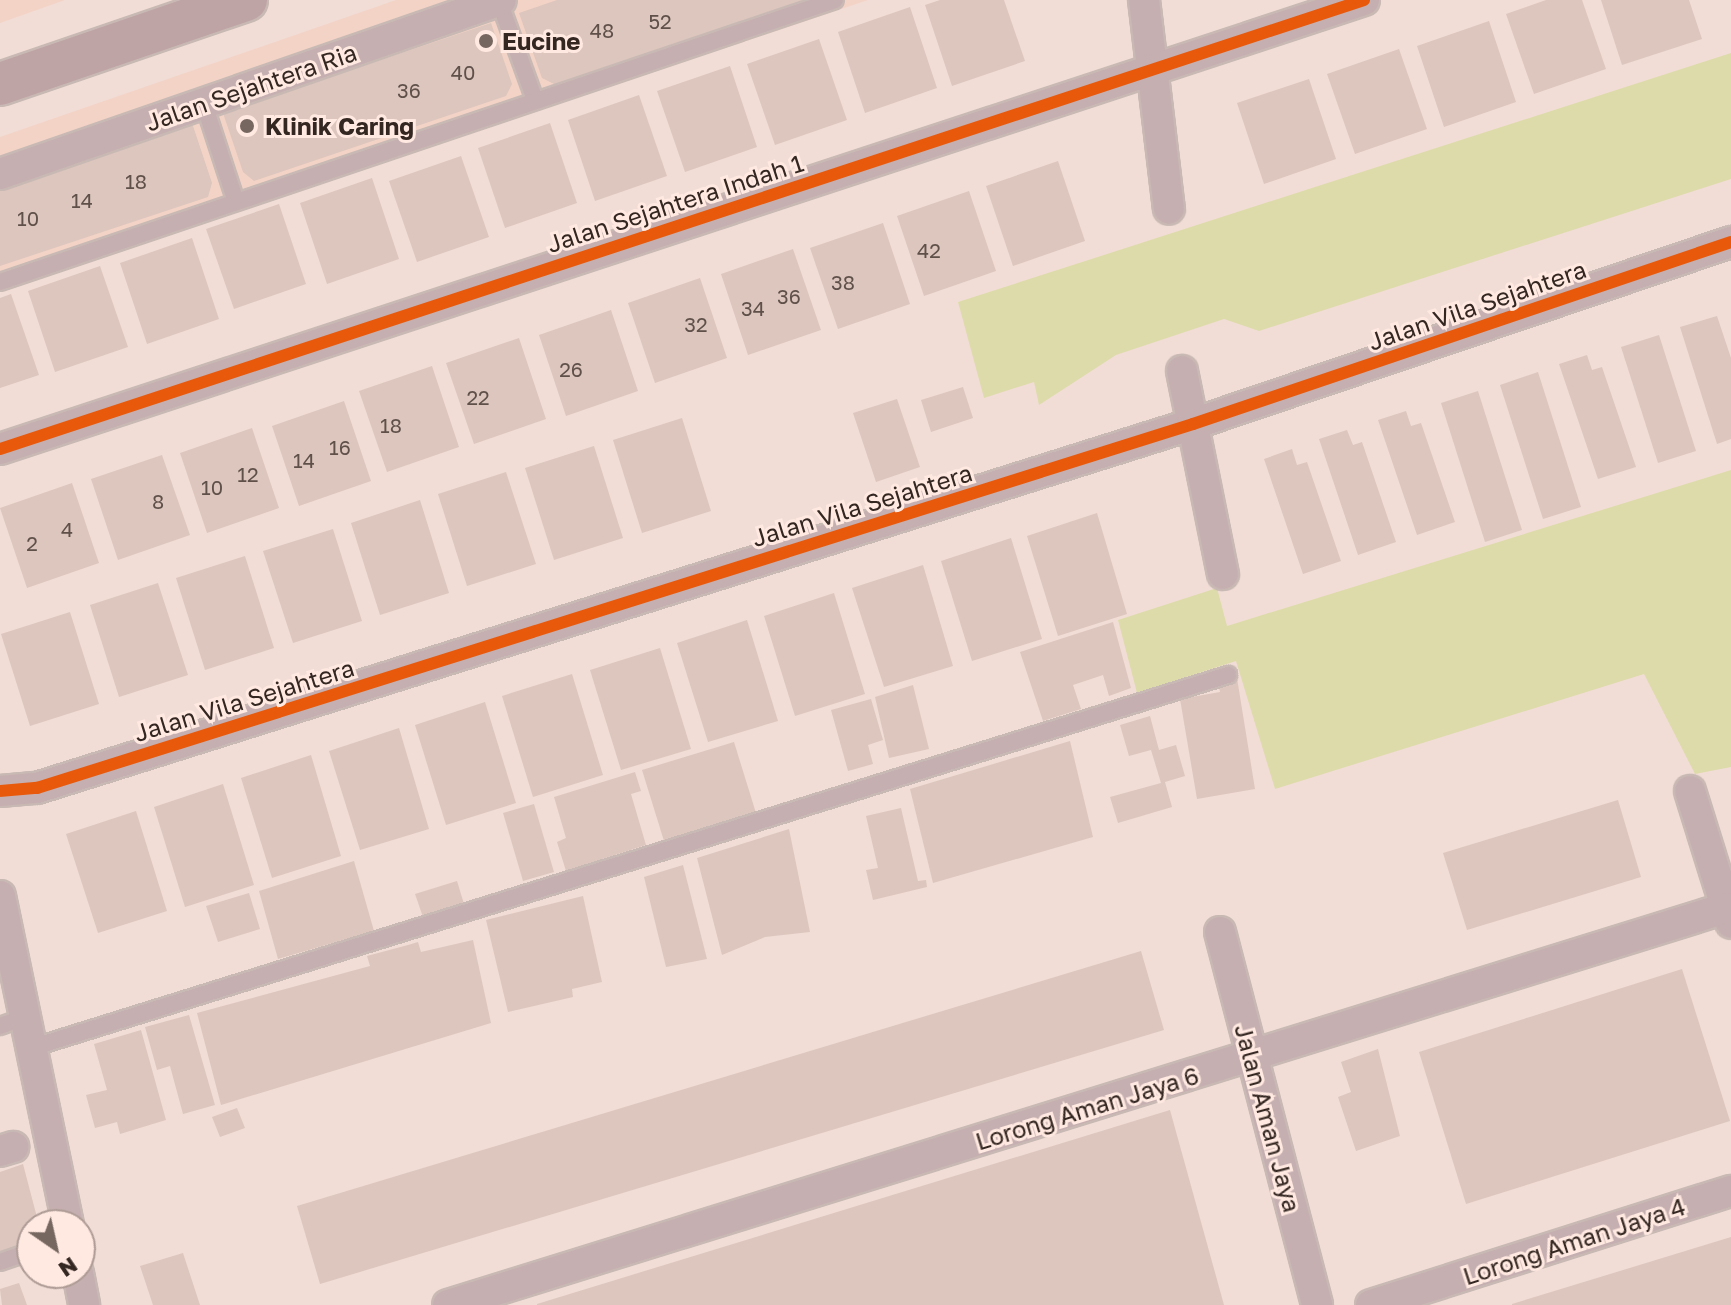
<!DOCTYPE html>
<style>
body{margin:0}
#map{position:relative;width:1731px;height:1305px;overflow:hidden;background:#f1ddd6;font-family:"Golos Text",sans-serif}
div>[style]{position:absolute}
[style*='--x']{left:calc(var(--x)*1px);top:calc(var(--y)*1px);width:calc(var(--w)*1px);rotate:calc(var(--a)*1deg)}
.built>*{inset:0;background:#f3d3c6}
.green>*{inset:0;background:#dedbab}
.building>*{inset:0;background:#ddc6bd}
.roads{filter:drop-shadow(2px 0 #c9b9b4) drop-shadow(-2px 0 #c9b9b4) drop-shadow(0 2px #c9b9b4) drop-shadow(0 -2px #c9b9b4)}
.service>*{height:16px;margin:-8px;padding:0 8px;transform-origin:8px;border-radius:8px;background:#c6afb0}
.minor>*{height:30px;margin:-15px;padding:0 15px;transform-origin:15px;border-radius:15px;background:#c6afb0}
.secondary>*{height:42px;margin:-21px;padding:0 21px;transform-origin:21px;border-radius:21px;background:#bfa4a5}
.cycleway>*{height:12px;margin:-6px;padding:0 6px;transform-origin:6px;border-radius:6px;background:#e8590c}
.dots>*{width:22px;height:22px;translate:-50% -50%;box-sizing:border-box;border:4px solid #ffe9e1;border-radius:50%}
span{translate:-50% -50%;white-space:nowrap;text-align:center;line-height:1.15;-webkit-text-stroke:6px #ffe9e1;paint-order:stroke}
.number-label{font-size:20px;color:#5f504a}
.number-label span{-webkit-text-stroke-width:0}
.poi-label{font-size:24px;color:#342722;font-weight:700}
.left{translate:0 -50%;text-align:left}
.street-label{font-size:24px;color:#342722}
.north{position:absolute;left:16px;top:1209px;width:80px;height:80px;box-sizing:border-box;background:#ffe9e1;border:2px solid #ae9b95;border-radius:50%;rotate:146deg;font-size:22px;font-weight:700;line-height:32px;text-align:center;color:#342722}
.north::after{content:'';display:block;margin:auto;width:28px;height:36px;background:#766761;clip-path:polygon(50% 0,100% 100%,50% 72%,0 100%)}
</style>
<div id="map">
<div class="built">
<div style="clip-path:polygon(0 0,65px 0,0 23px)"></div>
<div style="clip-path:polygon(396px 0,868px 0,0 292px,0 137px)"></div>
</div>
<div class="green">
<div style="clip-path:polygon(1731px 53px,1731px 179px,1259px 331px,1224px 319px,1116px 355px,1039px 405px,1034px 382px,984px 398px,958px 302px)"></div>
<div style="clip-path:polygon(1731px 470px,1731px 767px,1695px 774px,1644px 674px,1275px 789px,1236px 661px,1137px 693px,1118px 620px,1217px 588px,1227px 626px)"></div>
</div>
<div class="building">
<div style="clip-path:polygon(557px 0,801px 0,801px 1px,556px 85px,542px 78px,519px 13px)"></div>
<div style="clip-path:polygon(940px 0,1004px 0,1025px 61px,952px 86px,925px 5px)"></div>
<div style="clip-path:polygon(1546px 0,1582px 0,1606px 69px,1534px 94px,1506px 14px)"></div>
<div style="clip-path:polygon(1601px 0,1689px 0,1702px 39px,1622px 65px)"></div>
<div style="clip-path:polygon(910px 7px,937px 88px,865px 113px,838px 32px)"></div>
<div style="clip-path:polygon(1489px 21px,1516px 102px,1444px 127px,1417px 46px)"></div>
<div style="clip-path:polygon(491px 23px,512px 84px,506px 96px,254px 181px,243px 172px,223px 113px)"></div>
<div style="clip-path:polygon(819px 39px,847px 120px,775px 145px,747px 64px)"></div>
<div style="clip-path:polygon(1399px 49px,1427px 129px,1355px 154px,1327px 74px)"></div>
<div style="clip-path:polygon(730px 66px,757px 147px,685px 172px,657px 91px)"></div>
<div style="clip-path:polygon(1309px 79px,1336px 159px,1264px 184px,1237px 103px)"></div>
<div style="clip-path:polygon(639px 95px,667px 176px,595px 201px,568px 120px)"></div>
<div style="clip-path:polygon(192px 123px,212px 183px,208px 197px,0 266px,0 187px)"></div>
<div style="clip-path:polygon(550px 123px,577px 203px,505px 228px,478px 148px)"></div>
<div style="clip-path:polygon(461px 156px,489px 237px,417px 262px,389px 181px)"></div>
<div style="clip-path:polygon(1058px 161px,1085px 241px,1013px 266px,986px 186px)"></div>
<div style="clip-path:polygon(372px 178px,399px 259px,327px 284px,300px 203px)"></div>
<div style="clip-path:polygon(969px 191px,996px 271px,924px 296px,897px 216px)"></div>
<div style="clip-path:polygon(279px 204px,306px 284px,234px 309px,206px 229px)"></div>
<div style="clip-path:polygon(883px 223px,910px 304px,838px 329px,810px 248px)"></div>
<div style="clip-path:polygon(192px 238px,219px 319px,147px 344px,120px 263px)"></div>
<div style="clip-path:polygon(793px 249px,821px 330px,748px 355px,721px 274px)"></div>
<div style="clip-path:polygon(100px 266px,128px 347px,55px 372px,28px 291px)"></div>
<div style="clip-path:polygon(700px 278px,727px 358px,655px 383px,628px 303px)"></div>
<div style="clip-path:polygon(11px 294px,39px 375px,0 388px,0 298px)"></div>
<div style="clip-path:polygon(611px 310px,638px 391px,566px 416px,539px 335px)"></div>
<div style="clip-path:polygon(1717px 316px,1731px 358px,1731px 439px,1717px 444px,1680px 327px)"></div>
<div style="clip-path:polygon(1659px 335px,1696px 451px,1658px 463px,1621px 347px)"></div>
<div style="clip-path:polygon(519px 338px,546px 419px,474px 444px,446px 363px)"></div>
<div style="clip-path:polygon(1587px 355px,1592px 370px,1602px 367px,1636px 467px,1598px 479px,1559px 364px)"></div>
<div style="clip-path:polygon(432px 366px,459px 447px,387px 472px,359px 391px)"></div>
<div style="clip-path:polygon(1538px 372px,1581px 507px,1543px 519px,1500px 385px)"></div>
<div style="clip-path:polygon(963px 387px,973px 418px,931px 432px,921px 400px)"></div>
<div style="clip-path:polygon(1478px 391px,1522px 530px,1485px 542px,1441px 403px)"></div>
<div style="clip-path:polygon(897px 399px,920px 467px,876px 482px,853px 413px)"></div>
<div style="clip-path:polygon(344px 401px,371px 481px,299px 506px,272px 426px)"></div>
<div style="clip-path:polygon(1406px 411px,1411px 426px,1421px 423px,1455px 522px,1417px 535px,1378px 420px)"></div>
<div style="clip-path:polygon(682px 418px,711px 511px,642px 533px,613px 440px)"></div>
<div style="clip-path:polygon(252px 428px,279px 508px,207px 533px,180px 453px)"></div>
<div style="clip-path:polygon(1347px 430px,1353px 445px,1362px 442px,1396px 542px,1358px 555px,1319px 439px)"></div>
<div style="clip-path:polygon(594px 446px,623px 538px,554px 560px,525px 468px)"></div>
<div style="clip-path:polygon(1292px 449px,1297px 465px,1307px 462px,1341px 561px,1303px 574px,1264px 459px)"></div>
<div style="clip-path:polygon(162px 455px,190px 535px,118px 560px,91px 479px)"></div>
<div style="clip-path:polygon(506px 472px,536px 564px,467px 586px,438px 494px)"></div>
<div style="clip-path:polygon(72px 483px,99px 563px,27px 588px,0 508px)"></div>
<div style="clip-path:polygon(420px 500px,449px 593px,380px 615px,351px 523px)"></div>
<div style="clip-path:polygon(1097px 513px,1127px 614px,1058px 636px,1027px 536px)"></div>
<div style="clip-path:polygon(333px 529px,362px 621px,293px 643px,263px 551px)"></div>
<div style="clip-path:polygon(1011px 538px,1042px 639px,972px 661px,941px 561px)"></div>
<div style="clip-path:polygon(245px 556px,274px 648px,205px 670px,176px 578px)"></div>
<div style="clip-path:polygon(923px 565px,953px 666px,884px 687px,852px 588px)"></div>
<div style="clip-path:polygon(158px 583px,188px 675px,119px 697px,90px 605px)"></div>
<div style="clip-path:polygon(834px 593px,865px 694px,795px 716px,764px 616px)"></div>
<div style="clip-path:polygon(70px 612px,99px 704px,30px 726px,1px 634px)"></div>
<div style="clip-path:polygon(747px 620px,778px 721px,708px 742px,677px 643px)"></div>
<div style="clip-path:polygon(1113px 622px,1131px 688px,1109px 696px,1103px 675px,1073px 685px,1081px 709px,1043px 721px,1020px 652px)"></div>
<div style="clip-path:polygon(660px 648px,691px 749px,621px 770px,590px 670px)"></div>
<div style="clip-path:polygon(572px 674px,603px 775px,533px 797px,502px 696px)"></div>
<div style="clip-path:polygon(1237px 678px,1255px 789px,1197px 799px,1180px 699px,1220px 692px,1218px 681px)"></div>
<div style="clip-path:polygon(913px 685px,929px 749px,889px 758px,875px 697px)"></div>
<div style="clip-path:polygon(871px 699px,883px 740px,868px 745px,873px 764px,848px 771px,831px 710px)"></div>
<div style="clip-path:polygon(485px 702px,516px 803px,446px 825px,415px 725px)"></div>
<div style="clip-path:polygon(1150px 716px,1159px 750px,1176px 745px,1185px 776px,1165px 782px,1172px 807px,1118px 823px,1110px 797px,1161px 783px,1151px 750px,1129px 756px,1120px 725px)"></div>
<div style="clip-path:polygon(399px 728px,429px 829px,360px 850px,329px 751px)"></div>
<div style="clip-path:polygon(1070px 741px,1093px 837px,933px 883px,910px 789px)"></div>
<div style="clip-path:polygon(734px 742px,756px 813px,664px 841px,642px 770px)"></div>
<div style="clip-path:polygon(311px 755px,341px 856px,272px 878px,241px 778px)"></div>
<div style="clip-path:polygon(635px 772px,641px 791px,631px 794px,646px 845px,566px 871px,557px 842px,566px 838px,554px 797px)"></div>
<div style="clip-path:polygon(223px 784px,254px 885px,185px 907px,154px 807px)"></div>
<div style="clip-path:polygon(1618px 800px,1641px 877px,1467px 930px,1443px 853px)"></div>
<div style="clip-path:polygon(534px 804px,554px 872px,523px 881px,503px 813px)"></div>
<div style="clip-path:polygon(901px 808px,918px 881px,926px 880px,927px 887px,873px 900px,866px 870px,878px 868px,866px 816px)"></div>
<div style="clip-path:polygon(136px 811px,167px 911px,98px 933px,66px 834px)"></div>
<div style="clip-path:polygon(789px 829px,810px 932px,765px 937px,722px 955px,697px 858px)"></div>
<div style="clip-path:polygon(354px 861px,374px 931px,278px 959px,259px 891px)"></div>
<div style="clip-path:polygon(683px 865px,707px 959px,666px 967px,644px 877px)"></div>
<div style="clip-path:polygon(457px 881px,464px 904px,423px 917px,415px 894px)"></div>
<div style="clip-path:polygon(249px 893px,260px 929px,218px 942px,206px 906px)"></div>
<div style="clip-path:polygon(583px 896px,602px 982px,572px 989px,573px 997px,508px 1012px,486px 920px)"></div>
<div style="clip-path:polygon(473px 940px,491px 1023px,221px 1105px,197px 1013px,370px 966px,367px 956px,408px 945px,418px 942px,421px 952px)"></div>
<div style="clip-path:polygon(1141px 951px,1164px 1030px,320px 1284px,297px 1206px)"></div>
<div style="clip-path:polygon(1682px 969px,1730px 1121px,1466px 1204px,1419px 1052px)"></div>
<div style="clip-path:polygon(189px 1015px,215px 1105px,183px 1114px,170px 1066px,157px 1070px,145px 1027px)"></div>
<div style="clip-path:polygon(141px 1030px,166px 1120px,120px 1134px,117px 1122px,95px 1128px,86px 1095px,107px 1090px,94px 1044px)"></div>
<div style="clip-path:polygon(1378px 1049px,1400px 1136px,1356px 1151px,1338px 1097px,1351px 1092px,1341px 1062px)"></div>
<div style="clip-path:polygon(237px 1108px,245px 1128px,220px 1137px,212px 1117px)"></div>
<div style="clip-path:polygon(1170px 1110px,1224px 1305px,537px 1305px,537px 1304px)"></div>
<div style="clip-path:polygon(23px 1164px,39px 1225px,32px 1225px,32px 1239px,0 1255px,0 1172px)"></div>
<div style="clip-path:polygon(1731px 1237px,1731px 1305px,1512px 1305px,1512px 1304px)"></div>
<div style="clip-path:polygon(183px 1253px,200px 1305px,153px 1305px,140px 1266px)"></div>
<div style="clip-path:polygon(19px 1283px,27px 1305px,2px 1305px,0 1289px)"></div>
</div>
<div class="roads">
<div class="service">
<div style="--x:499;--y:1;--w:105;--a:70"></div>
<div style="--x:204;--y:104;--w:100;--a:71.9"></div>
<div style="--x:0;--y:282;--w:881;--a:-18.66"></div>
<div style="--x:0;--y:1026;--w:27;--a:-20"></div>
<div style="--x:31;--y:1048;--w:1254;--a:-17.31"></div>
<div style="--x:0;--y:1262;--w:34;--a:-19"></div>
</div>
<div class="minor">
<div style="--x:1144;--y:0;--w:210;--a:83.2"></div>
<div style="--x:0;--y:174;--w:530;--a:-19.15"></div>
<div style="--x:1182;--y:371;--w:207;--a:78.6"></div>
<div style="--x:0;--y:449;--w:1436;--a:-18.22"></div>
<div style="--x:0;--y:791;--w:37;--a:-5"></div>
<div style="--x:37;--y:788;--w:1212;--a:-17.48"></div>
<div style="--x:1193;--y:424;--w:568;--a:-18.69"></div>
<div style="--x:1690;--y:791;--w:138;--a:72.7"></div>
<div style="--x:0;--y:896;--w:336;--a:78.3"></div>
<div style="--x:1220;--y:932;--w:385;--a:75.4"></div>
<div style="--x:0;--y:1151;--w:14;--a:-17"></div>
<div style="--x:78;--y:1273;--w:33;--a:79"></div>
<div style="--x:448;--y:1305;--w:1338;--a:-17.26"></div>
<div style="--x:1371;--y:1305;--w:378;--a:-17.6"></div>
</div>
<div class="secondary">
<div style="--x:0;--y:84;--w:260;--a:-18.9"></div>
</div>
</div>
<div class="cycleway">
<div style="--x:0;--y:449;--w:1436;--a:-18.22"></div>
<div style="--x:0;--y:791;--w:37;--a:-5"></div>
<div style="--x:37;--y:788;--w:1212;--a:-17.48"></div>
<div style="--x:1193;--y:424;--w:568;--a:-18.69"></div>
</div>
<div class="dots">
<div style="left:486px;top:41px;background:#766761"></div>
<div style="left:247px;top:126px;background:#766761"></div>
</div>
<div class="number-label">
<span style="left:660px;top:21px">52</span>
<span style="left:602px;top:30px">48</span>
<span style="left:463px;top:72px">40</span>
<span style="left:409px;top:90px">36</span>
<span style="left:136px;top:181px">18</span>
<span style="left:82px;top:200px">14</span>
<span style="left:28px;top:218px">10</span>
<span style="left:929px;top:250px">42</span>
<span style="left:843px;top:282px">38</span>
<span style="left:789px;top:296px">36</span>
<span style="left:753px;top:308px">34</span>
<span style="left:696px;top:324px">32</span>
<span style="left:571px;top:369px">26</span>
<span style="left:478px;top:397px">22</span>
<span style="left:391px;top:425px">18</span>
<span style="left:340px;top:447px">16</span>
<span style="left:304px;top:460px">14</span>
<span style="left:248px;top:474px">12</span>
<span style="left:212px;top:487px">10</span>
<span style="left:158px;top:501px">8</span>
<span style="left:67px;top:529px">4</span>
<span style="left:32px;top:543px">2</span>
</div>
<div class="poi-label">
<span class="left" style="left:502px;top:41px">Eucine</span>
<span class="left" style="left:265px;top:126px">Klinik Caring</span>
</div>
<div class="street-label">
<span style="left:251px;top:87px;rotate:-19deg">Jalan Sejahtera Ria</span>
<span style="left:675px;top:203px;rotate:-18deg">Jalan Sejahtera Indah 1</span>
<span style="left:1477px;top:305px;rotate:-19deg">Jalan Vila Sejahtera</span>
<span style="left:862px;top:505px;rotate:-17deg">Jalan Vila Sejahtera</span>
<span style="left:244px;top:700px;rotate:-17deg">Jalan Vila Sejahtera</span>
<span style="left:1087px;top:1108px;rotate:-17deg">Lorong Aman Jaya 6</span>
<span style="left:1268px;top:1118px;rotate:75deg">Jalan Aman Jaya</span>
<span style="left:1574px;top:1241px;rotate:-18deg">Lorong Aman Jaya 4</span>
</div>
<div class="north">N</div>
</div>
